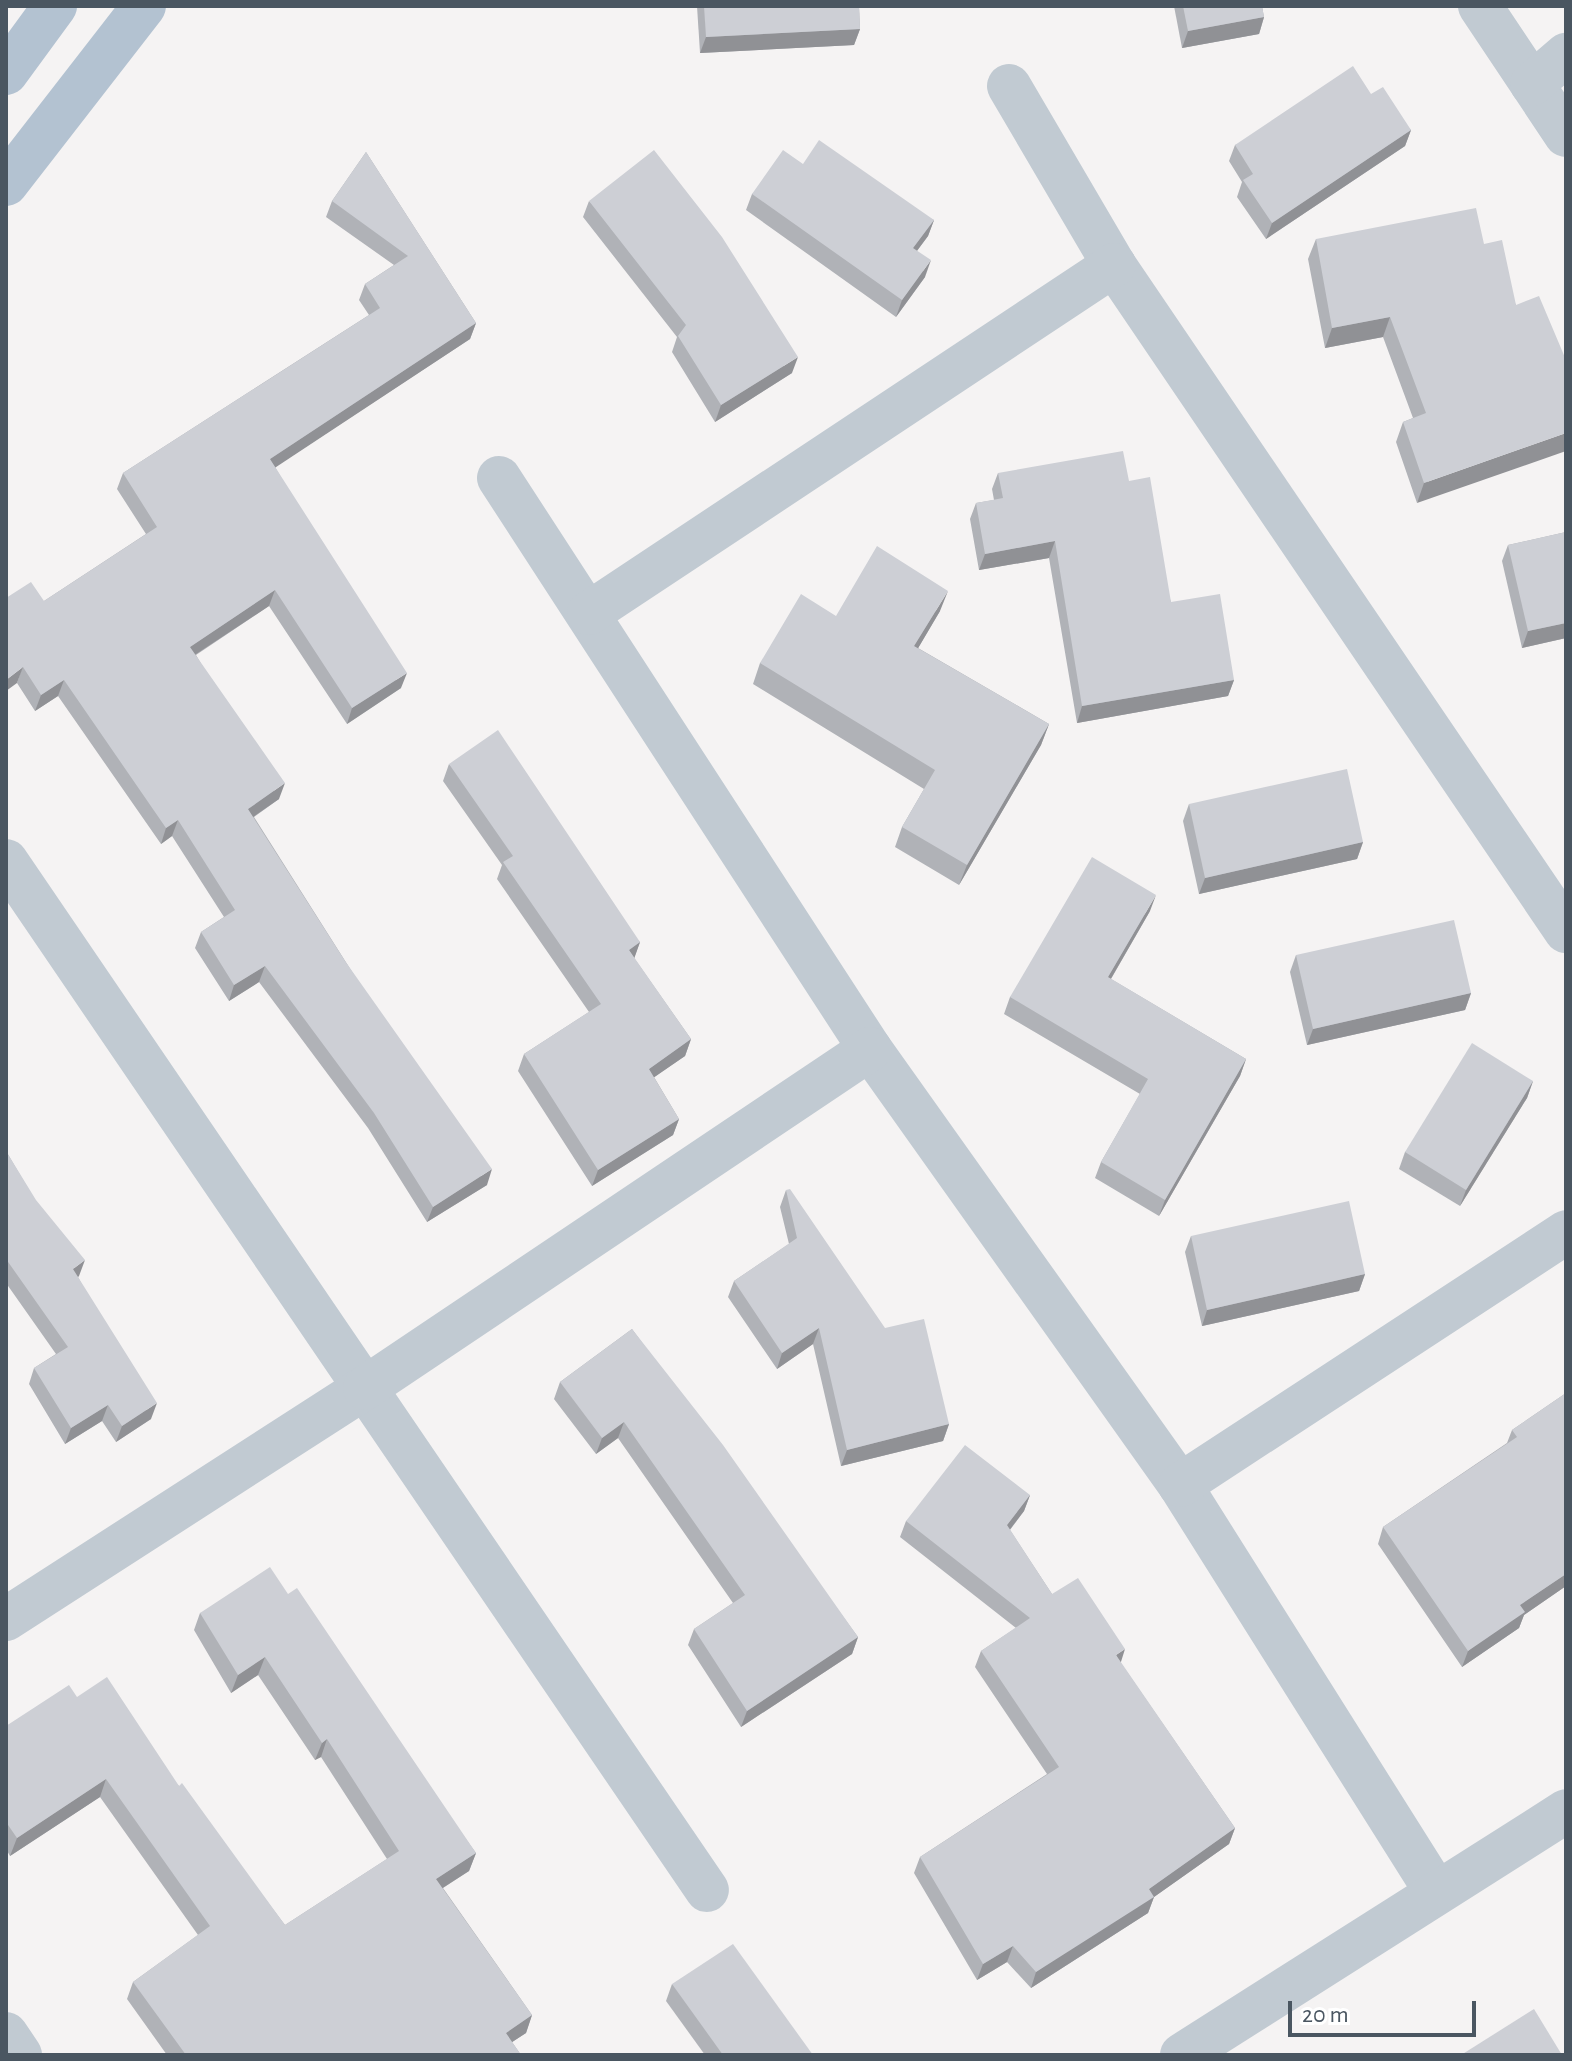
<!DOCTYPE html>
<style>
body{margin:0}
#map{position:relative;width:1572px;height:2061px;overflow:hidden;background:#f5f3f3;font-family:"Alegreya Sans",sans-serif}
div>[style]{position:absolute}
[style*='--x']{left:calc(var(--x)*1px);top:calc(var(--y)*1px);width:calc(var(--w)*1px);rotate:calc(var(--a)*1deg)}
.minor>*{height:44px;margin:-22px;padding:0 22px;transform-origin:22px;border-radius:22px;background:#c1cad2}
.major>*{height:44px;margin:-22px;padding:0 22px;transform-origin:22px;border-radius:22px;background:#b3c2d1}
.wall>*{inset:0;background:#b0b2b7}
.shaded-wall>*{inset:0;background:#909195}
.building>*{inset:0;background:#cdcfd5}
span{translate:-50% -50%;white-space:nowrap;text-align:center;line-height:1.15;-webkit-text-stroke:6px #fff;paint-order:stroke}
.frame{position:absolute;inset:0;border:8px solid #4a5661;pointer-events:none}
.scale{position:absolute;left:1288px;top:2001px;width:188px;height:36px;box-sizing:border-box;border:4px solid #4a5661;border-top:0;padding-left:10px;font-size:24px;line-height:28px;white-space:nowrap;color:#4a5661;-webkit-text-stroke:6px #fff;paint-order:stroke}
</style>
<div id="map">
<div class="minor">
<div style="--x:1480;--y:6;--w:155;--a:56.3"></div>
<div style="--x:1532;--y:84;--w:45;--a:-40.5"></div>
<div style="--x:1009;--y:86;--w:208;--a:59.6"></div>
<div style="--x:1114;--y:265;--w:805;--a:55.84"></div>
<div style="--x:499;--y:478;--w:681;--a:56.99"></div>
<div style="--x:870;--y:1049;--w:535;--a:54.59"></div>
<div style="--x:1180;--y:1485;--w:479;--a:57.8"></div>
<div style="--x:589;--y:613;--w:630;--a:-33.54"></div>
<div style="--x:6;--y:861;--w:1245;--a:55.74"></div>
<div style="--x:1180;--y:1485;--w:462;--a:-33.2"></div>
<div style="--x:6;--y:1619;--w:427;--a:-32.8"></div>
<div style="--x:365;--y:1388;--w:608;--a:-33.87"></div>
<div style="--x:6;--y:2034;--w:25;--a:56"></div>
<div style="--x:1182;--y:2055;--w:455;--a:-32.4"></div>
</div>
<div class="major">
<div style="--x:6;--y:73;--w:83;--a:-53.8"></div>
<div style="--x:6;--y:184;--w:225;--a:-52.2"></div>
</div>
<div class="wall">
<div style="clip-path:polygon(697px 6px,859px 6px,860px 29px,854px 45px,700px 53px)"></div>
<div style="clip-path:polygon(1174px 6px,1262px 6px,1264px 17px,1259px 34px,1182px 48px)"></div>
<div style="clip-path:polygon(1371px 94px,1411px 130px,1405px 146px,1266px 239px,1237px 197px,1242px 182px,1229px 161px,1235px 145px)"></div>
<div style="clip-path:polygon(366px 152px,476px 323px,470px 339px,275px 467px,401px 688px,347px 724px,269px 606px,196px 655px,279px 799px,254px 817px,487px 1185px,427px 1222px,368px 1128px,259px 982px,229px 1001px,195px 948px,201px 932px,224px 917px,172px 836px,161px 844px,58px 696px,35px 711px,17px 683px,44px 601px,146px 534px,117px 489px,123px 473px,369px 315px,359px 300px,365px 284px,394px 265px,326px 217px,332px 201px)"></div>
<div style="clip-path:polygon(803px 164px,934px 220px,928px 236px,917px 251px,925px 277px,896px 317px,746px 210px,752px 194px)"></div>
<div style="clip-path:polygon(589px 201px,792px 373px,715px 422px,672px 352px,677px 337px,583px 217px)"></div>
<div style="clip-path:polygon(1316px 239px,1484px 244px,1516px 305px,1417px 503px,1396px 442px,1403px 422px,1413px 418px,1383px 337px,1325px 348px,1308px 259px)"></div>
<div style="clip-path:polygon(998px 473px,1129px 481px,1171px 602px,1234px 680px,1228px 696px,1077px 723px,1049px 558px,979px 570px,970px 519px,976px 503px,994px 500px,992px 489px)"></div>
<div style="clip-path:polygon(1566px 532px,1566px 638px,1522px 648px,1502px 561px,1508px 545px)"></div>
<div style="clip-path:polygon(940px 611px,918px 648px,1049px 724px,1041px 745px,959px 885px,895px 847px,902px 827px,924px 789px,753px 684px,760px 663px,836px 616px)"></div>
<div style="clip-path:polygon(449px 764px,640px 942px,634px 958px,691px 1039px,685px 1056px,654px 1077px,679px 1119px,673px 1135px,592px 1186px,518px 1071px,524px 1054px,589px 1012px,497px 879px,502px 865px,443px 781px)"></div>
<div style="clip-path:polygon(1189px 804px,1363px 842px,1357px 859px,1199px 894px,1183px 821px)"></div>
<div style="clip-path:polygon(1150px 911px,1111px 979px,1246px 1059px,1240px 1076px,1159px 1216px,1095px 1178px,1101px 1162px,1140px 1094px,1004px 1014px,1010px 997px)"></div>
<div style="clip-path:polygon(1296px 955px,1471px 993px,1465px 1010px,1307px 1045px,1290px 972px)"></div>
<div style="clip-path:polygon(1533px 1081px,1527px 1098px,1460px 1206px,1399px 1169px,1405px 1152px)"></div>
<div style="clip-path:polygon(6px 1151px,79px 1276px,78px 1277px,151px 1419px,116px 1442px,102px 1421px,65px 1444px,29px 1384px,34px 1368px,56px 1354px,6px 1283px)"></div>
<div style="clip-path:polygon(786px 1190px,949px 1424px,943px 1441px,841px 1466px,813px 1344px,777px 1369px,728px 1297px,734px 1281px,789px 1244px,780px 1207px)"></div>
<div style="clip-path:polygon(1191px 1236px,1365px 1274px,1359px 1291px,1202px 1326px,1185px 1252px)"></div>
<div style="clip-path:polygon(632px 1329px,858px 1637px,852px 1654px,741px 1727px,688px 1645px,694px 1629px,733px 1603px,618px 1438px,596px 1454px,554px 1399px,560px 1382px)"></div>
<div style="clip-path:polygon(1566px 1393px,1566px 1586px,1524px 1615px,1519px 1628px,1462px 1667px,1378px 1544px,1383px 1527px,1507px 1443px,1512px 1430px)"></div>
<div style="clip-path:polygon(1030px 1495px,1024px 1511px,1010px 1530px,1052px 1594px,1120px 1662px,1235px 1828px,1229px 1844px,1154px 1897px,1148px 1913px,1031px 1988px,1007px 1962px,977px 1980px,914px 1873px,920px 1857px,1047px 1774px,975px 1667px,981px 1651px,1016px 1628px,900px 1537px,906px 1521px)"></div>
<div style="clip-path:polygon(288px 1594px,476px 1853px,469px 1871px,443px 1888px,532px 2015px,526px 2033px,512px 2042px,521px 2055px,167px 2055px,127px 1999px,133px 1982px,198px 1935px,100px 1797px,10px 1856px,6px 1849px,6px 1726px,77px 1697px,179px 1786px,285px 1925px,387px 1859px,321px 1757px,315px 1760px,258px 1675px,231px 1693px,194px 1630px,200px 1613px)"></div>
<div style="clip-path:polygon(672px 1984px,813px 2055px,705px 2055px,666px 2001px)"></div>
</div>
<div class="shaded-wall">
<div style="clip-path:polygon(1264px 17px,1259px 34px,1182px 48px,1188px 31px)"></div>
<div style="clip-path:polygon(860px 29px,854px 45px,700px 53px,706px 37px)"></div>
<div style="clip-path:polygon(1411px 130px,1405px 146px,1266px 239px,1272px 223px)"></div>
<div style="clip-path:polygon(934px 220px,928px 236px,907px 264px,913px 248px)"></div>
<div style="clip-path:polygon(931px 260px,925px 277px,896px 317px,902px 300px)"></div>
<div style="clip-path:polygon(1390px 317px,1383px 337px,1325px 348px,1332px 328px)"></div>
<div style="clip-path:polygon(476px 323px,470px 339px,264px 475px,270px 459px)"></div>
<div style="clip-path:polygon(798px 357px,792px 373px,715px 422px,721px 405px)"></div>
<div style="clip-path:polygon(1566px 433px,1566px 451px,1417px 503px,1424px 483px)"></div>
<div style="clip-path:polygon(1055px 541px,1049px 558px,979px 570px,985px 554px)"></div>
<div style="clip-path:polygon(275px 590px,269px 606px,184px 662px,190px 647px)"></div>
<div style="clip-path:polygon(948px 591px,940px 611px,907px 667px,914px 646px)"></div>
<div style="clip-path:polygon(1566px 623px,1566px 638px,1522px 648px,1528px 631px)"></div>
<div style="clip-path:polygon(23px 667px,17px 683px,6px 691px,6px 680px)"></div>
<div style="clip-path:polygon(407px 673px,401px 688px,347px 724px,352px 708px)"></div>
<div style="clip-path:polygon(64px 680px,58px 696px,35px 711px,41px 695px)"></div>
<div style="clip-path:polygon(1234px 680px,1228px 696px,1077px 723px,1082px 706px)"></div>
<div style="clip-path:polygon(1049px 724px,1041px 745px,959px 885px,967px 865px)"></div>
<div style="clip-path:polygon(285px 783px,279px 799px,243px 824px,248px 809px)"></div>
<div style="clip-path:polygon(178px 820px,172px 836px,161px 844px,166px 828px)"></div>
<div style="clip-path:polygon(1363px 842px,1357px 859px,1199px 894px,1205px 878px)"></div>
<div style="clip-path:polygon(1156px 895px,1150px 911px,1102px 994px,1108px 977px)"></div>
<div style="clip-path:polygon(640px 942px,634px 959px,629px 950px)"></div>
<div style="clip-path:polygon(265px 966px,259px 982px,229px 1001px,234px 985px)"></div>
<div style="clip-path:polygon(1471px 993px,1465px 1010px,1307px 1045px,1313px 1029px)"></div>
<div style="clip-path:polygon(691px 1039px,685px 1056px,643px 1085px,649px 1069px)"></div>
<div style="clip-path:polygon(1246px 1059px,1240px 1076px,1159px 1216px,1165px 1200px)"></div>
<div style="clip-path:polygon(1533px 1081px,1527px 1098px,1460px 1206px,1466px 1190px)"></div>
<div style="clip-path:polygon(679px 1119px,673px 1135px,592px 1186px,598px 1170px)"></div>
<div style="clip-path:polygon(492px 1169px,487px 1185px,427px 1222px,433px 1207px)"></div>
<div style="clip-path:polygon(85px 1260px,79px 1276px,67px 1285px,73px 1269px)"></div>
<div style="clip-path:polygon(1365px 1274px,1359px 1291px,1202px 1326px,1207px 1310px)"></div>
<div style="clip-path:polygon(819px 1328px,813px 1344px,777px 1369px,782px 1353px)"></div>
<div style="clip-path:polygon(157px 1403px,151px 1419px,116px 1442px,122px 1426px)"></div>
<div style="clip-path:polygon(108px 1405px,102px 1421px,65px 1444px,71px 1428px)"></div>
<div style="clip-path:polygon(624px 1422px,618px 1438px,596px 1454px,602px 1438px)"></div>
<div style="clip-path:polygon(949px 1424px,943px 1441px,841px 1466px,847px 1450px)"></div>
<div style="clip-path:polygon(1030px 1495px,1024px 1511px,1001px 1541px,1007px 1525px)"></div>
<div style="clip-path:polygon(1566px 1574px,1566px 1586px,1524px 1615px,1519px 1628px,1462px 1667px,1468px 1651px,1520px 1605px)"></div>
<div style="clip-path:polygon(858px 1637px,852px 1654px,741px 1727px,747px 1711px)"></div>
<div style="clip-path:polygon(1125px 1649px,1120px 1665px,1116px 1655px)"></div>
<div style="clip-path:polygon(265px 1657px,258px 1675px,231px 1693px,238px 1675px)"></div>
<div style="clip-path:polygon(327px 1739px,321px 1757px,315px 1760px,322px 1743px)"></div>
<div style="clip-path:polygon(106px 1779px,100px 1797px,10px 1856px,17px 1838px)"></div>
<div style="clip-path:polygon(1235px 1828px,1229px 1844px,1154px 1897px,1148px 1913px,1031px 1988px,1036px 1972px,1149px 1889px)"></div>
<div style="clip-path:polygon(476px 1853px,469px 1871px,430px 1896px,436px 1879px)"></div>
<div style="clip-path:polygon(1013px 1946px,1007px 1962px,977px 1980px,983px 1964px)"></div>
<div style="clip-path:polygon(532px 2015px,526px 2033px,500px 2050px,506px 2033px)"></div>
</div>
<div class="building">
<div style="clip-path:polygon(704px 6px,859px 6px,860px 29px,706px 37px)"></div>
<div style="clip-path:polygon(1183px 6px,1262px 6px,1264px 17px,1188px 31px)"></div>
<div style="clip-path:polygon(1353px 66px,1371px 94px,1383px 87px,1411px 130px,1272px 223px,1243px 180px,1253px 174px,1235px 145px)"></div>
<div style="clip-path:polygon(819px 140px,934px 220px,913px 248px,931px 260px,902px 300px,752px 194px,783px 150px,803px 164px)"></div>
<div style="clip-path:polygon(654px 150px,722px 237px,798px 357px,721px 405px,678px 336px,686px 325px,589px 201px)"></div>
<div style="clip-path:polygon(366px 152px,476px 323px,270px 459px,407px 673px,352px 708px,275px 590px,190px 647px,285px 783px,248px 809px,345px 961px,492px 1169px,433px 1207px,374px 1113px,265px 966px,234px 985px,201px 932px,235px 910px,178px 820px,166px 828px,64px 680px,41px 695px,23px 667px,6px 680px,6px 598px,31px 582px,44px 601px,157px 527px,123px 473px,380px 308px,365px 284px,408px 256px,332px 201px)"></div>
<div style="clip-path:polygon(1476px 208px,1484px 244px,1502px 240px,1516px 305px,1539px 296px,1566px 360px,1566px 433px,1424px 483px,1403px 422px,1426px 413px,1390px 317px,1332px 328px,1316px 239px)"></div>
<div style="clip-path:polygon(1123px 451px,1129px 481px,1150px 477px,1171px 602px,1220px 594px,1234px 680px,1082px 706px,1055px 541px,985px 554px,976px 503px,1003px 498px,998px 473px)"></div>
<div style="clip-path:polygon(1566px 532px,1566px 623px,1528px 631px,1508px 545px)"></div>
<div style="clip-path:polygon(877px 546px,948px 591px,914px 646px,1049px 724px,967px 865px,902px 827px,935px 770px,760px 663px,801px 594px,836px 616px)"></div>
<div style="clip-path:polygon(498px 730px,640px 942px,629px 950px,691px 1039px,649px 1069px,679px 1119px,598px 1170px,524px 1054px,601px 1004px,503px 862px,513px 856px,449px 764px)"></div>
<div style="clip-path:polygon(1347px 769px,1363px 842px,1205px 878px,1189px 804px)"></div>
<div style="clip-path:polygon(1092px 857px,1156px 895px,1108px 977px,1246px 1059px,1165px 1200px,1101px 1162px,1148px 1079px,1010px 997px)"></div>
<div style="clip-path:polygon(1454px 920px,1471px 993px,1313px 1029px,1296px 955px)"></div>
<div style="clip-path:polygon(1472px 1043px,1533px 1081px,1466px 1190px,1405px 1152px)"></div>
<div style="clip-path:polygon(6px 1151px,36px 1200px,85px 1260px,73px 1269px,157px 1403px,122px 1426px,108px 1405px,71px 1428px,34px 1368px,68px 1347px,6px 1259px)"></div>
<div style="clip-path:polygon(790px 1189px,885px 1328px,924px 1319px,949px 1424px,847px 1450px,819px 1328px,782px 1353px,734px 1281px,797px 1238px,786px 1190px)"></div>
<div style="clip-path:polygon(1349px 1201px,1365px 1274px,1207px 1310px,1191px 1236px)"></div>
<div style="clip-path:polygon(632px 1329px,723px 1445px,858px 1637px,747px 1711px,694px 1629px,745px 1595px,624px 1422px,602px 1438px,560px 1382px)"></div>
<div style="clip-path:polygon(1566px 1393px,1566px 1574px,1520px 1605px,1525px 1612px,1468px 1651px,1383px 1527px,1517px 1437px,1512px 1430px)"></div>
<div style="clip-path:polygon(965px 1445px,1030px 1495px,1007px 1525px,1052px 1594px,1078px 1578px,1125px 1649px,1116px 1655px,1235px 1828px,1149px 1889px,1154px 1897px,1036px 1972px,1013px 1946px,983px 1964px,920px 1857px,1059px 1767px,981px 1651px,1030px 1618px,906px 1521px)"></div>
<div style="clip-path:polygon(270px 1567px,288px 1594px,297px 1588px,476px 1853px,436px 1879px,532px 2015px,506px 2033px,521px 2055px,186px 2055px,133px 1982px,210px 1926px,106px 1779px,17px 1838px,6px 1822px,6px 1726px,69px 1685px,77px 1697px,107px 1677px,179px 1786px,182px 1783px,285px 1925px,399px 1851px,327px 1739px,322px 1743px,265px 1657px,238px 1675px,200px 1613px)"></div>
<div style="clip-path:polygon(733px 1944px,813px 2055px,723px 2055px,672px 1984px)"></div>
<div style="clip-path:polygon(1534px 2009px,1562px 2055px,1461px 2055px)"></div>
</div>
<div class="frame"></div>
<div class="scale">20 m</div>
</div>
